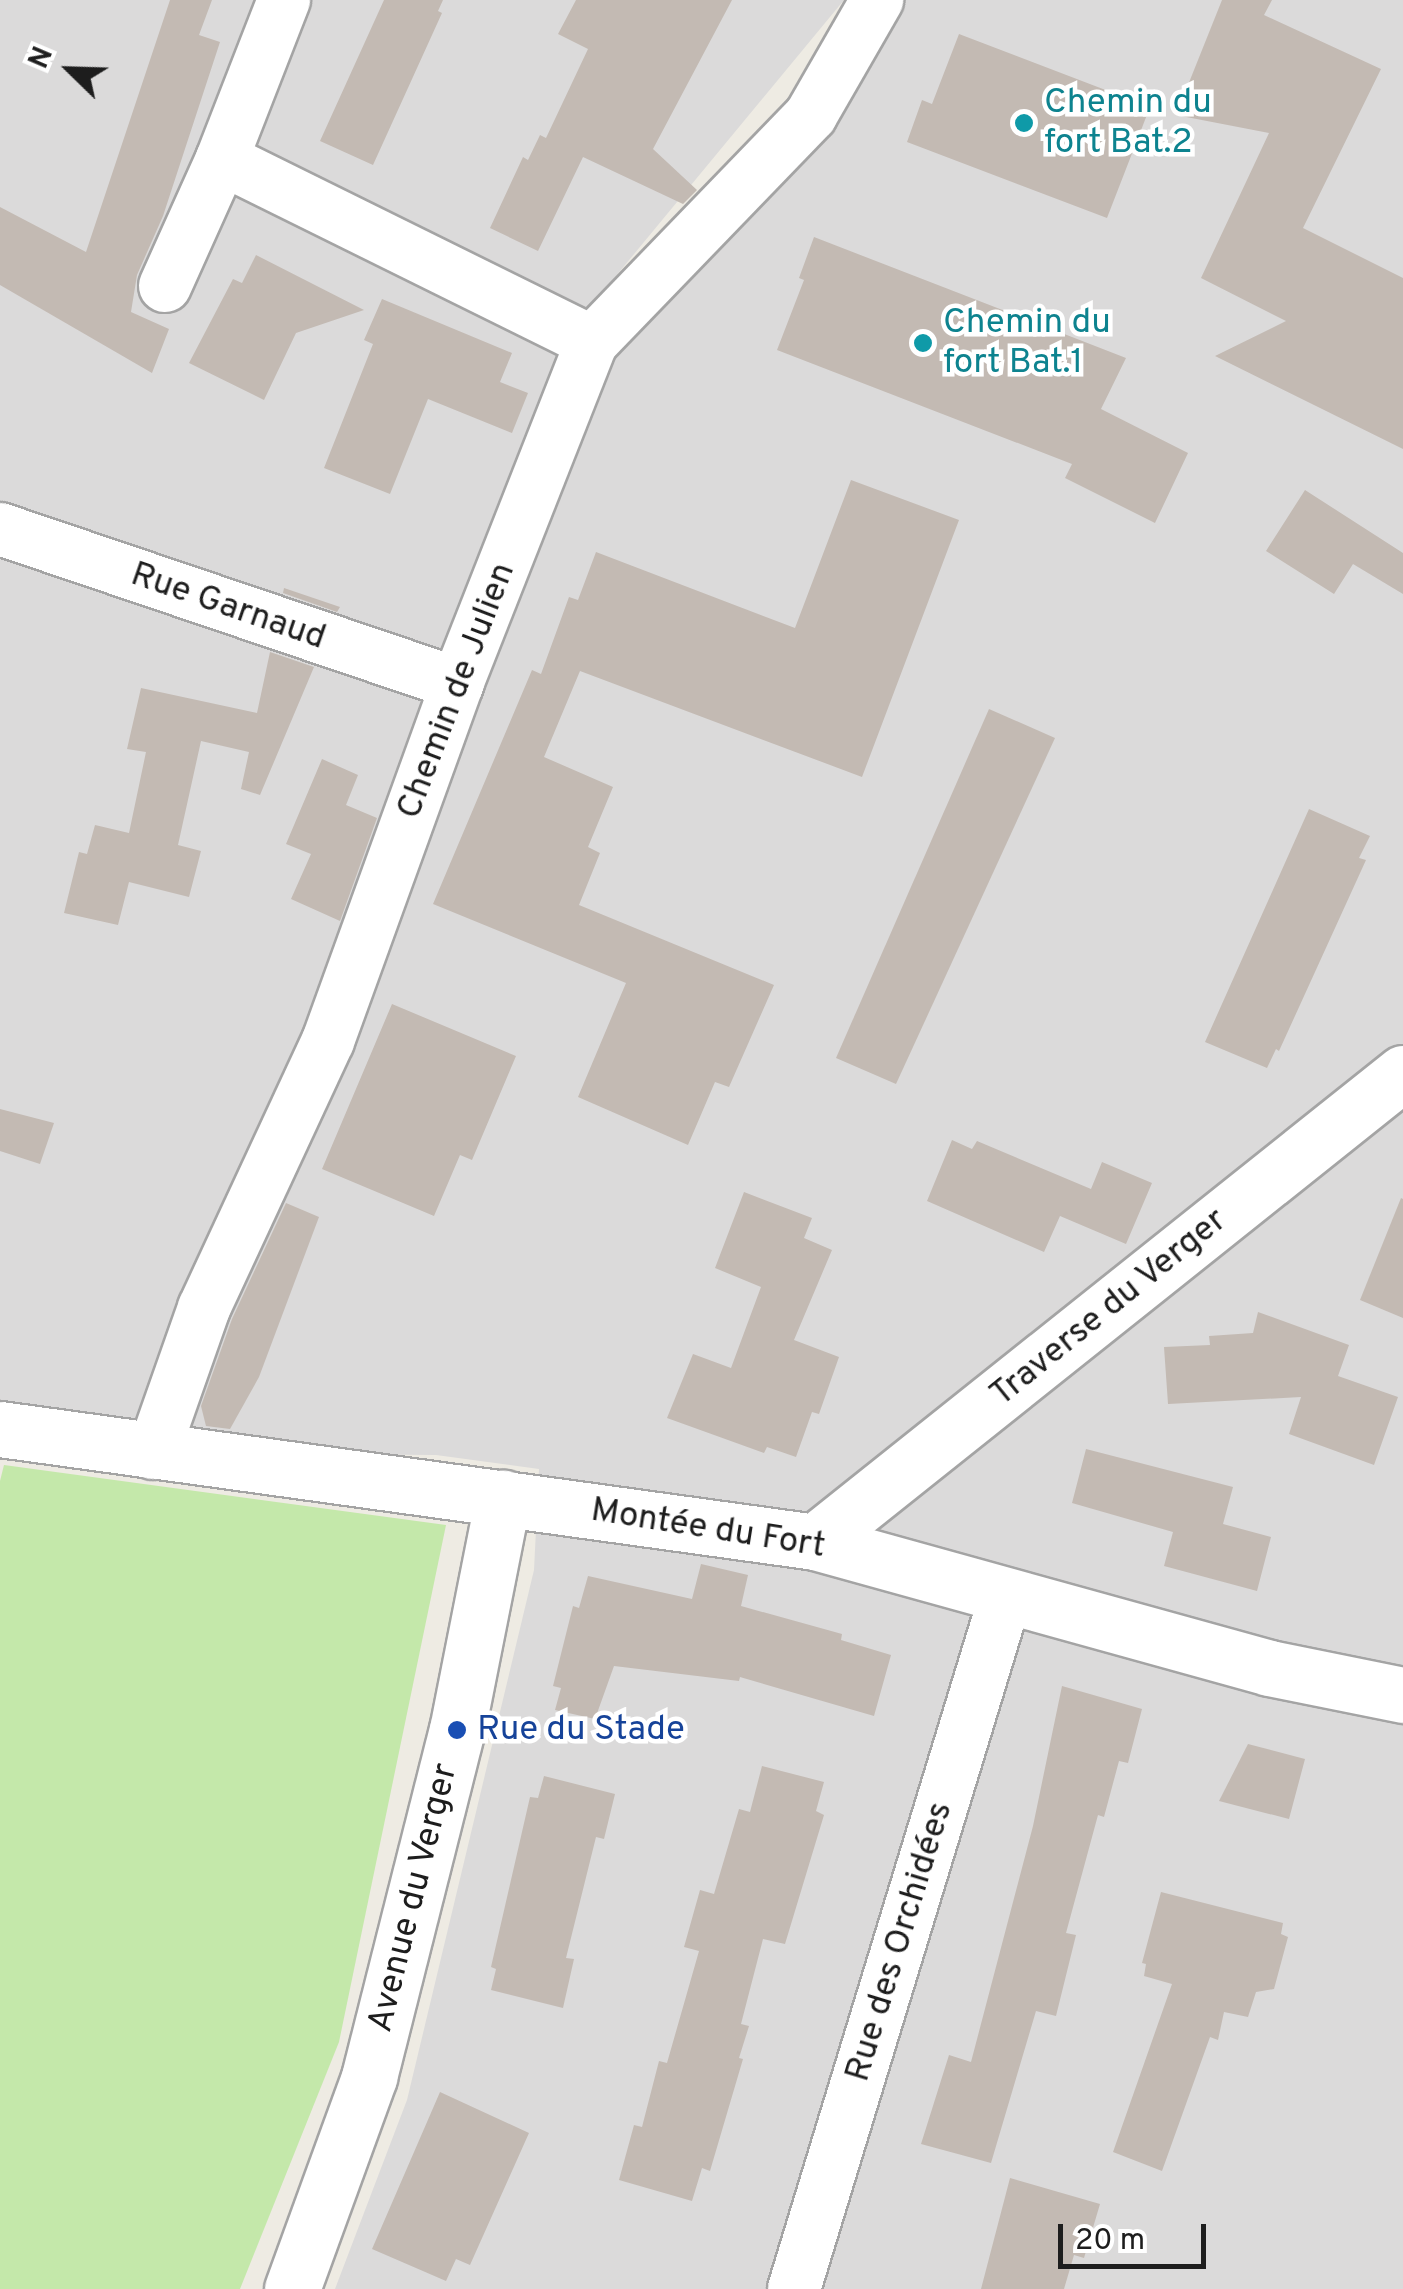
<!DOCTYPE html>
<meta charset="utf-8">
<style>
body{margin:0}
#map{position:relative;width:1403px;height:2289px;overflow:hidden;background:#eeebe3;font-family:Overpass,sans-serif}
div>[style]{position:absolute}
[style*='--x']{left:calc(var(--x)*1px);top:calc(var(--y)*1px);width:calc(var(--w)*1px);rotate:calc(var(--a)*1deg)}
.residential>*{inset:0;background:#dbdada}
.grass>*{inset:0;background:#c4e8aa}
.building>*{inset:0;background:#c3bab3}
.roads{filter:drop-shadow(2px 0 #a4a4a4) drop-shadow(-2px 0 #a4a4a4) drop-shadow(0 2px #a4a4a4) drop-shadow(0 -2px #a4a4a4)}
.minor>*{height:52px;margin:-26px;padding:0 26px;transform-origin:26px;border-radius:26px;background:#fff}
.tertiary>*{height:55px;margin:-27.5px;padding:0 27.5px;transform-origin:27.5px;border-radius:27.5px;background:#fff}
.dots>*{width:28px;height:28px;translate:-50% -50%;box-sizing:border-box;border:5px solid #fff;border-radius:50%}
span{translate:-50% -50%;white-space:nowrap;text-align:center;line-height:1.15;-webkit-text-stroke:9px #fff;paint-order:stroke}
.culture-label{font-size:35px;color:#0d838f}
.left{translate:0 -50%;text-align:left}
.street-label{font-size:35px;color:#1d1d1d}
.transit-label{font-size:35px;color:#164399}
.north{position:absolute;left:20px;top:20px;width:100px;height:100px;-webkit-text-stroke:8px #fff;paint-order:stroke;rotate:293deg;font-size:28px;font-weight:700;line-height:40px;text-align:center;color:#1d1d1d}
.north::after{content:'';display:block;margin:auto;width:35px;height:45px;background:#1d1d1d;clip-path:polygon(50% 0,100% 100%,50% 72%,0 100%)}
.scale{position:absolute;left:1058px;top:2224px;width:148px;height:45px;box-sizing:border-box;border:5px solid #1d1d1d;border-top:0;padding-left:12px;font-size:30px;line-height:35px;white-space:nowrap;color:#1d1d1d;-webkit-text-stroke:8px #fff;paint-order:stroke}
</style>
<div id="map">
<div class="residential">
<div style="clip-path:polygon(0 0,844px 0,601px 294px,530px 452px,441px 679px,0 522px)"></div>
<div style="clip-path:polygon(890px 0,1403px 0,1403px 2289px,335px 2289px,407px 2100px,534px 1570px,539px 1469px,436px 1455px,153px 1453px,0 1429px,0 537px,463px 695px,599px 354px)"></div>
</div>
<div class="grass">
<div style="clip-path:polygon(4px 1465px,446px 1525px,339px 2042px,240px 2289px,0 2289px,0 1481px)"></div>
</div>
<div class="building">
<div style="clip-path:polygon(170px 0,212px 0,199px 35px,220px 42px,163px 216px,137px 275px,131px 312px,169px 329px,152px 373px,0 285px,0 207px,86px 252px)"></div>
<div style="clip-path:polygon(384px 0,443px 0,438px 11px,442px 13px,373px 165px,320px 141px)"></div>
<div style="clip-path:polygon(576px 0,732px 0,653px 149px,697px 190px,683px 204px,583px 157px,538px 251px,490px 228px,523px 157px,528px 160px,540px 135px,546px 138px,588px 49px,558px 34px)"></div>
<div style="clip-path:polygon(1222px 0,1272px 0,1264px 15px,1381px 69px,1303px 228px,1403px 278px,1403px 449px,1215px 356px,1286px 321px,1201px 278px,1269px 133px,1176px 115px)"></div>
<div style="clip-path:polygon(959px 34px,1150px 107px,1107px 218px,907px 142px,922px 100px,932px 104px)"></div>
<div style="clip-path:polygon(814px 237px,1126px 358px,1101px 409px,1188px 453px,1155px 523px,1065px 478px,1072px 464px,777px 350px,804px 280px,799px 278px)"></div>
<div style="clip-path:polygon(256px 255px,364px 310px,296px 333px,264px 400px,189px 363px,233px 279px,242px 283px)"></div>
<div style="clip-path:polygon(382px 299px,512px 353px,500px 382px,528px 393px,512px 433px,428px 399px,390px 494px,324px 468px,373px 344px,364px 340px)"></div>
<div style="clip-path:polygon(851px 480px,959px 520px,862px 777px,580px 671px,544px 757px,613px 787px,588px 847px,600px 853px,579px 905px,774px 985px,729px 1087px,715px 1082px,688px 1145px,578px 1097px,626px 983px,433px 904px,532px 670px,541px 674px,569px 597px,578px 600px,596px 552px,795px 628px)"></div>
<div style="clip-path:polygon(1305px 490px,1403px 553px,1403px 594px,1353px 564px,1334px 594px,1266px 551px)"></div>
<div style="clip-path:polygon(284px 588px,340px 607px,337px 612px,283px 593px)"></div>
<div style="clip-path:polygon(270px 652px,314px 667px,260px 795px,241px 789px,249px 752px,201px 741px,178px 845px,201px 851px,189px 897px,129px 882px,118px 925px,64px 913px,79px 852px,87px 854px,95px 825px,129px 833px,146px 752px,127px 749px,141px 688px,257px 713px)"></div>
<div style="clip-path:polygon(989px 709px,1055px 738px,896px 1084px,836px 1058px)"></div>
<div style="clip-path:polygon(322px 759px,358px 775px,346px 805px,377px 818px,340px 921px,291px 899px,311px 854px,286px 844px)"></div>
<div style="clip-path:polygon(1309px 809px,1370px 836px,1359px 858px,1366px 860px,1279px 1051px,1276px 1049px,1267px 1068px,1205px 1042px)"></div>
<div style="clip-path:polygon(392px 1004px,516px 1056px,472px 1160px,460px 1155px,434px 1216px,322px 1169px)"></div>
<div style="clip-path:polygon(0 1109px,54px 1123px,40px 1164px,0 1151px)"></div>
<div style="clip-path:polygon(952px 1140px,972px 1149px,977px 1141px,1091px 1189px,1102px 1162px,1152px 1183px,1126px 1244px,1060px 1216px,1044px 1252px,927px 1201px)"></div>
<div style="clip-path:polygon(744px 1192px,812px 1218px,804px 1238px,832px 1250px,794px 1340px,839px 1357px,819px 1414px,812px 1412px,796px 1457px,767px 1447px,764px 1453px,667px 1418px,693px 1354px,731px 1368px,761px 1287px,715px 1268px)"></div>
<div style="clip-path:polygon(1401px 1198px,1403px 1199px,1403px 1318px,1360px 1300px)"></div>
<div style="clip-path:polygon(286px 1203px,319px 1217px,259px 1377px,230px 1429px,206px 1426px,201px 1406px,232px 1319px)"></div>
<div style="clip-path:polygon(1258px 1312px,1349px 1345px,1338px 1376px,1398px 1397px,1374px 1465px,1289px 1434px,1301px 1397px,1168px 1404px,1164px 1347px,1210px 1345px,1209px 1336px,1253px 1333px)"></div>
<div style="clip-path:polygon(1086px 1449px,1233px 1487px,1223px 1524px,1271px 1537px,1257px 1591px,1164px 1566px,1173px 1532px,1072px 1503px)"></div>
<div style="clip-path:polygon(701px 1564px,748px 1575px,741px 1606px,842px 1634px,841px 1640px,891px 1655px,874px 1716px,740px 1677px,739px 1681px,614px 1666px,595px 1719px,555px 1710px,561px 1688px,553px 1686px,573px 1606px,579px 1608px,588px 1576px,692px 1599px)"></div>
<div style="clip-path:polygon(1062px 1686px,1142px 1709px,1128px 1763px,1119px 1761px,1104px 1817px,1098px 1815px,1066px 1933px,1076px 1935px,1056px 2016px,1036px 2011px,991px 2163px,921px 2144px,949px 2055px,971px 2062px,1033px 1826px)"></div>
<div style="clip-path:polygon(1248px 1744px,1305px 1759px,1289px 1819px,1219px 1801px)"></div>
<div style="clip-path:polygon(762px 1766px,824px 1782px,816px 1811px,824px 1815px,785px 1944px,763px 1939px,741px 2024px,749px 2026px,739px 2058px,743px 2059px,710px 2171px,702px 2168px,692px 2201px,619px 2180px,634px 2125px,642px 2127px,659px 2061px,667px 2063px,699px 1951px,684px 1947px,700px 1890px,714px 1894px,739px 1809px,750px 1812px)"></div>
<div style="clip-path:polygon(544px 1776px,615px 1794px,604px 1839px,596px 1837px,566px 1958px,574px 1959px,563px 2008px,491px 1990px,496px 1969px,491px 1967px,530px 1797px,538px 1798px)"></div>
<div style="clip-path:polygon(1161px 1892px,1283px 1923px,1281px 1934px,1288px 1937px,1274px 1989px,1256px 1992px,1248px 2017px,1224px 2012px,1218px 2040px,1210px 2037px,1162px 2171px,1113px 2152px,1172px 1984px,1144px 1976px,1146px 1964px,1142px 1963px)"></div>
<div style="clip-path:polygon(440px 2092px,529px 2133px,470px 2265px,456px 2259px,446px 2281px,372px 2249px)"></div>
<div style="clip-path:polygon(1010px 2178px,1100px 2204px,1084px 2258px,1074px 2255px,1064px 2289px,981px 2289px)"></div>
</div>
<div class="roads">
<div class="minor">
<div style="--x:222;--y:159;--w:413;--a:26.3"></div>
<div style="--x:165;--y:286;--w:139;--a:-65.8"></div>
<div style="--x:222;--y:159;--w:171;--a:-68.7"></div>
<div style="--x:0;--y:529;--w:483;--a:18.7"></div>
<div style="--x:153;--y:1453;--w:154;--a:-70.6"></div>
<div style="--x:204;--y:1308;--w:294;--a:-65.1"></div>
<div style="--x:328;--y:1041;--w:380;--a:-70.1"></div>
<div style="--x:457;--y:684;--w:368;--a:-68.5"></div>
<div style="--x:592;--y:342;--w:315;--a:-46"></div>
<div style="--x:811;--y:115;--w:133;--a:-60.1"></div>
<div style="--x:794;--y:2289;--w:726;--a:-73.01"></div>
</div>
<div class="tertiary">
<div style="--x:0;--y:1429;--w:823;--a:7.89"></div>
<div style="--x:815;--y:1542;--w:471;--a:15.5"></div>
<div style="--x:1269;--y:1668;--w:137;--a:11.4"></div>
<div style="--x:815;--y:1542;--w:752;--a:-38.58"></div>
<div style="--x:292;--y:2289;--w:226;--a:-70"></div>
<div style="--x:369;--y:2077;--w:358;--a:-75.8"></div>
<div style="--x:457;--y:1730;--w:237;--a:-78.8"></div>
</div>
</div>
<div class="dots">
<div style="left:1024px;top:123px;background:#0f9aa8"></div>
<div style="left:923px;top:343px;background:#0f9aa8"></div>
<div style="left:457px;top:1730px;background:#1a4fb4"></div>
</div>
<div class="culture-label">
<span class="left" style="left:1044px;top:123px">Chemin du<br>fort Bat.2</span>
<span class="left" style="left:943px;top:343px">Chemin du<br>fort Bat.1</span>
</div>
<div class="street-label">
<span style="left:228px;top:607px;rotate:19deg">Rue Garnaud</span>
<span style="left:457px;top:691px;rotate:-69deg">Chemin de Julien</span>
<span style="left:1109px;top:1308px;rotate:-39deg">Traverse du Verger</span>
<span style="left:708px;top:1529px;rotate:9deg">Montée du Fort</span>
<span style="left:414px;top:1898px;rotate:-76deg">Avenue du Verger</span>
<span style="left:900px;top:1942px;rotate:-73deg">Rue des Orchidées</span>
</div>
<div class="transit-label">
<span class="left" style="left:477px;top:1730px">Rue du Stade</span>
</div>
<div class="north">N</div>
<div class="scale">20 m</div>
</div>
